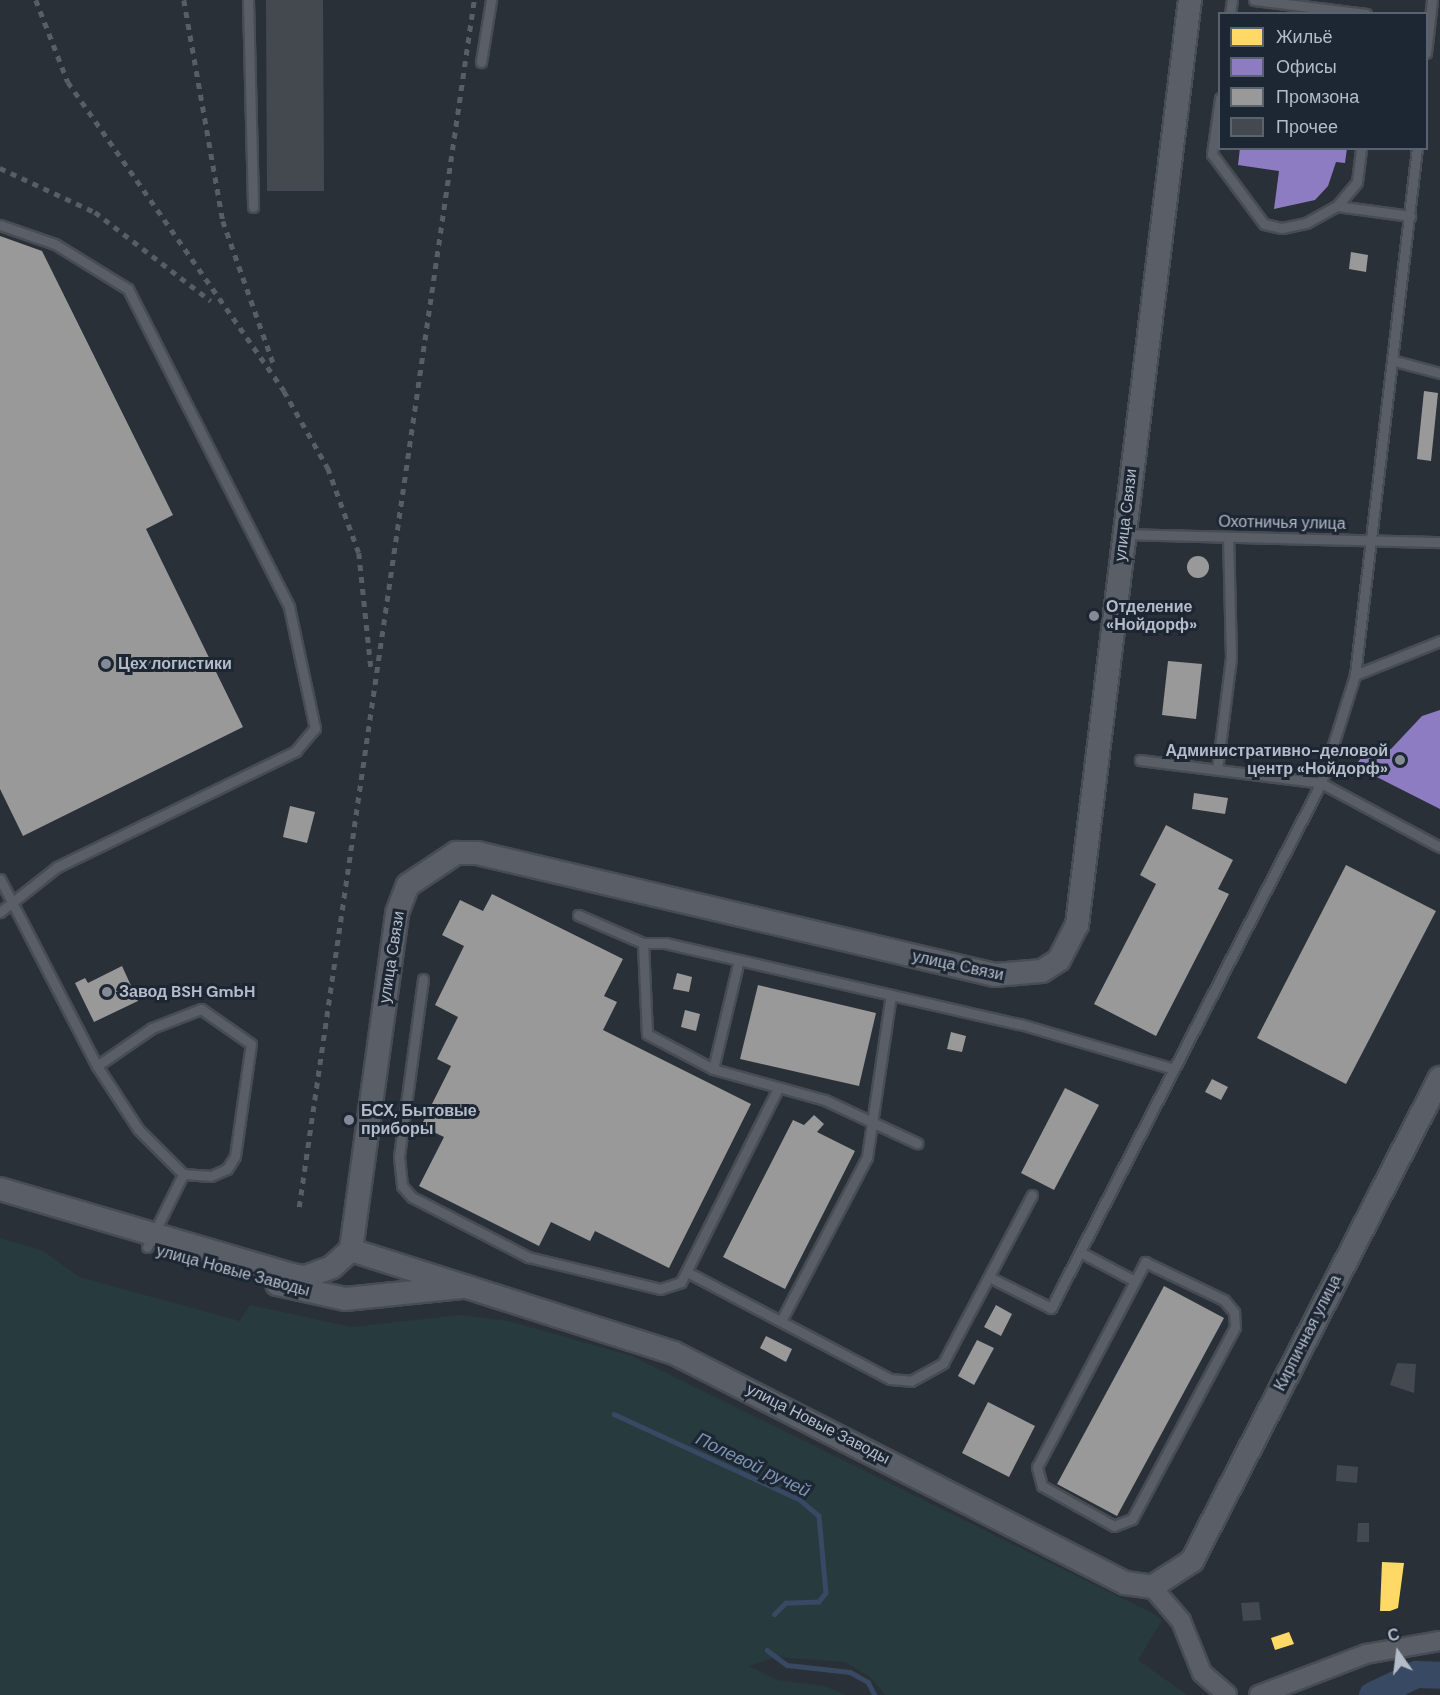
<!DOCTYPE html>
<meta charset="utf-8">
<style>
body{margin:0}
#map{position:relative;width:1440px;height:1695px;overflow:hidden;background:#2a3038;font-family:"DM Sans",sans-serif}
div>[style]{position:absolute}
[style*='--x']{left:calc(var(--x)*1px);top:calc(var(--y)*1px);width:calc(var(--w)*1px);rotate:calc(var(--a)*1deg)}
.green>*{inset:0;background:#273a3e}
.homes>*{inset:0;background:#ffd966}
.offices>*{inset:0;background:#8e7cc3}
.industry>*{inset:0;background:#999}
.round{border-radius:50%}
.stream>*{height:4.5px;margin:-2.25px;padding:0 2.25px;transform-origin:2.25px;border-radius:2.25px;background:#384963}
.river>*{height:27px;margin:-13.5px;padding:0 13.5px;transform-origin:13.5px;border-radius:13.5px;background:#384963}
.building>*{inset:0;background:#444950}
.roads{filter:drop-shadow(2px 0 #484c53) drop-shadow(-2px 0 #484c53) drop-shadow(0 2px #484c53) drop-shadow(0 -2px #484c53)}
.service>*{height:9px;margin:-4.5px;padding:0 4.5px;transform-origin:4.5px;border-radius:4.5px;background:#5a5e66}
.minor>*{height:18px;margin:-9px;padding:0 9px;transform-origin:9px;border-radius:9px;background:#5a5e66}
.tertiary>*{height:22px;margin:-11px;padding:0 11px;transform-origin:11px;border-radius:11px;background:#5a5e66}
.rail>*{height:4.5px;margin-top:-2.25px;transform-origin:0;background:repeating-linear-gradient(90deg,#595d64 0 6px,transparent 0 12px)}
.dots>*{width:16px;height:16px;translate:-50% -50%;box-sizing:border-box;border:3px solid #1d2633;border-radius:50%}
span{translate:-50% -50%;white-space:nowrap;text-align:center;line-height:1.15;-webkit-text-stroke:6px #1d2633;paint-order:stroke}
.street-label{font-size:16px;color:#b4bcc9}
.poi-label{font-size:16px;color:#b4bcc9;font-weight:700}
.left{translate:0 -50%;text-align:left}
.right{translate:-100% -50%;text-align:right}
.water-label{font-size:18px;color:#7c92b1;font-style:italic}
.legend{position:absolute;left:1218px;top:12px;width:210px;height:138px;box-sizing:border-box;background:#1d2633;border:2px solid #59626f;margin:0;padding:8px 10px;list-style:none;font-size:18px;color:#b4bcc9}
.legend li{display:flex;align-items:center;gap:12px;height:30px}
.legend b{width:30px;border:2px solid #59626f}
.north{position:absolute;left:1368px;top:1623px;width:60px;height:60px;-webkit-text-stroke:4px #1d2633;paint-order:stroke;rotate:346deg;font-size:16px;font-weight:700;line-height:24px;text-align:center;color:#b4bcc9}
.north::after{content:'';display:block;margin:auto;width:21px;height:27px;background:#b4bcc9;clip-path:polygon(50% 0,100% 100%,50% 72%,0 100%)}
</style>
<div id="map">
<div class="green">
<div style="clip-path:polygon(0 1238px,43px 1251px,79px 1277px,240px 1321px,250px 1305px,351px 1327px,459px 1315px,508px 1321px,632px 1356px,1150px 1612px,1162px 1620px,1138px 1660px,1187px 1695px,885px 1695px,869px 1676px,845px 1662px,776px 1657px,749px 1666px,777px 1680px,824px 1686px,846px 1695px,0 1695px)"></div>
</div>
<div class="homes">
<div style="clip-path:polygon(1382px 1562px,1404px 1563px,1398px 1608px,1390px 1611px,1380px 1611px)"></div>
<div style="clip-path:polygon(1289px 1632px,1294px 1644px,1275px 1650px,1271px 1638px)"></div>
</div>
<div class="offices">
<div style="clip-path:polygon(1240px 148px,1347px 148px,1345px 163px,1336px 162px,1328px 186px,1315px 200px,1274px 209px,1279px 171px,1238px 165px)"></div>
<div style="clip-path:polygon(1440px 710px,1440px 809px,1355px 766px,1364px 754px,1391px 749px,1422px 716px)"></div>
</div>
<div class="industry">
<div style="clip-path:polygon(0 236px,42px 251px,173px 515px,146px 529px,243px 727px,23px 836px,0 789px)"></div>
<div style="clip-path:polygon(1351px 252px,1368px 255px,1366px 272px,1349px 269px)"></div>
<div style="clip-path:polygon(1424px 391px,1438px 393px,1431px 461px,1417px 459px)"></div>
<div class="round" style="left:1187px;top:556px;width:22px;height:22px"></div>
<div style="clip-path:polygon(1168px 661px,1202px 664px,1196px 719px,1162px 715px)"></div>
<div style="clip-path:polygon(1194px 793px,1228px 798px,1225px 814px,1192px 809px)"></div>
<div style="clip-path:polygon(290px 806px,315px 812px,307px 843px,283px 837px)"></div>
<div style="clip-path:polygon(1166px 825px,1233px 860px,1218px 889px,1229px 894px,1156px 1036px,1094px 1004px,1156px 884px,1140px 875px)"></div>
<div style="clip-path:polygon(1346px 865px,1436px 911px,1346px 1084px,1257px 1038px)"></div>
<div style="clip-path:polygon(492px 894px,623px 959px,604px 996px,617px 1002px,603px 1030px,751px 1104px,669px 1268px,595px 1231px,590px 1241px,551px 1222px,539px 1246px,419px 1186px,444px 1137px,421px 1126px,451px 1066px,437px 1059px,458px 1017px,435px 1005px,464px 946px,442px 935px,460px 900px,483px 911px)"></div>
<div style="clip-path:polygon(122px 966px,138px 1001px,94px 1022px,75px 983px,85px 978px,88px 983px)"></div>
<div style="clip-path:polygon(677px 973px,692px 977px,689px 992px,673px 989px)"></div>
<div style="clip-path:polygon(758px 985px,876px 1013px,859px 1086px,740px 1059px)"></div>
<div style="clip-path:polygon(685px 1010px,700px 1014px,696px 1031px,681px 1027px)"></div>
<div style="clip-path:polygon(951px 1032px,966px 1036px,962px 1052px,947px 1049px)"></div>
<div style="clip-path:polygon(1212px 1079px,1228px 1087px,1221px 1100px,1205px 1092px)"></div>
<div style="clip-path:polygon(1065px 1088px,1099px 1105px,1054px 1190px,1021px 1173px)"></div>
<div style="clip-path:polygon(814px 1115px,824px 1124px,817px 1132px,855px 1151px,785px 1289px,723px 1257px,793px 1120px,804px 1125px)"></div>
<div style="clip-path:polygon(1164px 1286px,1224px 1318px,1117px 1516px,1057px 1484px)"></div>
<div style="clip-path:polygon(996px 1305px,1012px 1314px,1001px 1336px,984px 1327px)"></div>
<div style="clip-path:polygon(766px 1336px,792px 1349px,786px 1362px,760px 1348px)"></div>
<div style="clip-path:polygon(977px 1340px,994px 1348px,974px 1385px,958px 1376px)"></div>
<div style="clip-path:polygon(988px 1402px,1035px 1426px,1009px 1477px,962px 1453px)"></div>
</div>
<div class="stream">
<div style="--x:614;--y:1414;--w:204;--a:24.7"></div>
<div style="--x:799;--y:1499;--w:26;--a:40"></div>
<div style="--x:819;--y:1516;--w:77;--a:84.8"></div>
<div style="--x:826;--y:1593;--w:11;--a:128"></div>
<div style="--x:819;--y:1602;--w:33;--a:178"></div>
<div style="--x:786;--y:1603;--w:16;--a:135"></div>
<div style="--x:767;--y:1650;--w:25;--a:37"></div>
<div style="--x:787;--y:1665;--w:63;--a:6.3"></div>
<div style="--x:850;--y:1672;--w:21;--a:29"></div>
<div style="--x:868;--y:1682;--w:15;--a:62"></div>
</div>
<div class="river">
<div style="--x:1372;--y:1695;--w:49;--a:-25.5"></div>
<div style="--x:1416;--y:1674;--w:24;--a:2"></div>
</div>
<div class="building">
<div style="clip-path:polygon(266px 0,323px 0,324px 191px,267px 191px)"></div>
<div style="clip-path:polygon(1397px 1363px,1416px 1364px,1414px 1393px,1390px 1385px)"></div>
<div style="clip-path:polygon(1337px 1465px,1358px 1467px,1357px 1483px,1336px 1481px)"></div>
<div style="clip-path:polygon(1358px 1523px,1369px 1523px,1369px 1542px,1357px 1542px)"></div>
<div style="clip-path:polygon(1259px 1602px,1261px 1620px,1243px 1621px,1241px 1603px)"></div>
</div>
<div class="roads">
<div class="service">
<div style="--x:248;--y:0;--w:207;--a:88.6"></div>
<div style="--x:1254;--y:0;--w:113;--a:7.1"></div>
<div style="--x:1230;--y:14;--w:14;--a:-82"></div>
<div style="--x:1426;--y:53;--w:53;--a:-83.5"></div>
<div style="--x:481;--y:62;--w:63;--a:-80.8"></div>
<div style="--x:1220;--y:98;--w:57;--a:98.1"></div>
<div style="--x:1212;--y:154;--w:87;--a:53.4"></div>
<div style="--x:1264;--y:224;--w:18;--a:13"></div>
<div style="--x:1282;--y:228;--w:25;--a:-12"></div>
<div style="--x:1306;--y:223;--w:35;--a:-29"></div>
<div style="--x:1337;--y:206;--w:31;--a:-50"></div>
<div style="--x:1357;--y:182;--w:34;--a:-83"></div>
<div style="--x:1337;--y:206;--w:74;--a:7.8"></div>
<div style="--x:0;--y:225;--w:58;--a:19.1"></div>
<div style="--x:55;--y:244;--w:86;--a:31.7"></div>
<div style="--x:128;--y:289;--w:356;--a:63.1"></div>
<div style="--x:289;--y:607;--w:124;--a:77.9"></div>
<div style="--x:315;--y:728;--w:30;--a:130"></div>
<div style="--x:296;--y:751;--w:266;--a:154.1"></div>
<div style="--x:57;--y:867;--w:73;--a:141.7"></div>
<div style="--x:1395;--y:361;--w:47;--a:14.9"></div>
<div style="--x:1125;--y:534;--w:315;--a:1.5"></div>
<div style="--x:1355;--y:675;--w:92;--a:-21.8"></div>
<div style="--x:1140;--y:760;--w:182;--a:7.2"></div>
<div style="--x:1321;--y:783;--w:135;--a:28.3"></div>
<div style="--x:1217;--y:770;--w:114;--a:-82.9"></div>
<div style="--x:1231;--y:657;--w:120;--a:-91.4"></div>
<div style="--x:0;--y:879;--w:211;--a:62.6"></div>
<div style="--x:97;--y:1066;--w:75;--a:56.9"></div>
<div style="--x:138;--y:1129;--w:64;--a:45"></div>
<div style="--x:183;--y:1174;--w:28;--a:4"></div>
<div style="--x:211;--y:1176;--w:17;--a:-24"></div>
<div style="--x:227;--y:1169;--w:15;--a:-58"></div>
<div style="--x:235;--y:1156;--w:113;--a:-81.9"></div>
<div style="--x:251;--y:1044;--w:61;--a:-145"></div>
<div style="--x:201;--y:1009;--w:53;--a:158.8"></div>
<div style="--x:152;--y:1028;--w:67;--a:145.4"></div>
<div style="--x:578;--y:915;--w:71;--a:23.3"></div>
<div style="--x:643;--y:943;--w:22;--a:0"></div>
<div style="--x:665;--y:943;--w:364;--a:12.9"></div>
<div style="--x:1020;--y:1024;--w:160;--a:16.3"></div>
<div style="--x:643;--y:943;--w:91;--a:87.5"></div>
<div style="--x:647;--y:1034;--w:75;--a:27.9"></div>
<div style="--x:713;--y:1069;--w:116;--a:15.5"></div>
<div style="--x:825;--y:1100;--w:102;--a:25.1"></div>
<div style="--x:423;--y:979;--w:180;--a:97.7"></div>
<div style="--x:399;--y:1157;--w:29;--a:84"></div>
<div style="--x:402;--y:1186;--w:15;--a:48"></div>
<div style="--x:412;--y:1197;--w:131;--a:27.3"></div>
<div style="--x:528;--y:1257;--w:136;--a:13.6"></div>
<div style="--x:660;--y:1289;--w:22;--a:-18"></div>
<div style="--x:681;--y:1282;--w:217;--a:-63.4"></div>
<div style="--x:713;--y:1069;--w:112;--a:-76.6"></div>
<div style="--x:147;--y:1247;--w:81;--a:-63.7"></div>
<div style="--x:1080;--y:1252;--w:62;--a:27.8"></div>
<div style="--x:1145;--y:1262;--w:88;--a:25.7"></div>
<div style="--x:1224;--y:1300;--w:16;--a:50"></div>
<div style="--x:1234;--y:1312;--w:15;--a:86"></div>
<div style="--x:1235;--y:1327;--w:218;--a:118.2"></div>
<div style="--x:1132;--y:1519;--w:19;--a:159"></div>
<div style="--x:1114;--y:1526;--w:82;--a:-150.9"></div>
<div style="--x:1042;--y:1486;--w:20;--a:-105"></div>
<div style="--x:1037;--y:1467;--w:232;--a:-62.2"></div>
<div style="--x:687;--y:1272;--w:229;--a:27.8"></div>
<div style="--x:890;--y:1379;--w:21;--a:5"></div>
<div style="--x:911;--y:1381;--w:37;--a:-29"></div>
<div style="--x:943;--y:1363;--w:190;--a:-62.1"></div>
<div style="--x:989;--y:1277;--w:69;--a:26.6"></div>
<div style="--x:1051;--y:1308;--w:590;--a:-62.78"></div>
<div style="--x:1321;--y:783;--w:113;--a:-72.5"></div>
<div style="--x:1355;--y:675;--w:531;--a:-83.29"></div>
<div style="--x:781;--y:1321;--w:185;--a:-62.3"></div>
<div style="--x:867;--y:1157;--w:164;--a:-81.6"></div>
</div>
<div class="minor">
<div style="--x:1152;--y:1587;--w:45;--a:49.5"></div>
<div style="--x:1181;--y:1621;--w:56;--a:68"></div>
<div style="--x:1202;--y:1673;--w:33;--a:41"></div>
<div style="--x:1259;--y:1695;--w:115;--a:-21"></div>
<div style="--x:1366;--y:1654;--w:75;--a:-10"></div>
</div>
<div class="tertiary">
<div style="--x:0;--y:1189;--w:304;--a:16.4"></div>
<div style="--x:292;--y:1275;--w:13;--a:9"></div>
<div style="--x:305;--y:1277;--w:29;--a:-20"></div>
<div style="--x:332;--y:1267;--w:25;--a:-42"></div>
<div style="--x:351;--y:1250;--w:340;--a:-82.2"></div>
<div style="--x:397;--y:913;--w:30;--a:-69"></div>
<div style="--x:408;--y:885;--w:58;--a:-33.7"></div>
<div style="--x:456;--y:853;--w:21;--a:0"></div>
<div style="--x:477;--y:853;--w:532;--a:13.25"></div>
<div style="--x:995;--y:975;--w:47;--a:-4.9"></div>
<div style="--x:1042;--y:971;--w:20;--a:-33"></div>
<div style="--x:1059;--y:960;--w:39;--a:-63"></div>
<div style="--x:1077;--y:925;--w:932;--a:-83.04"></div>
<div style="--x:351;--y:1250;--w:339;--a:17.7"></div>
<div style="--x:674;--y:1353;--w:506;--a:27.02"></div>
<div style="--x:1125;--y:1583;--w:27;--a:8"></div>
<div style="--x:1152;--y:1587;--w:48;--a:-33"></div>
<div style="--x:1192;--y:1561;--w:543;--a:-62.82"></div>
<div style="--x:277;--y:1284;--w:70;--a:12.4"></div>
<div style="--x:345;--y:1299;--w:120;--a:-5.8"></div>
</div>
</div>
<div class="rail">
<div style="--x:36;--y:0;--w:88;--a:68.7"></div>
<div style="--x:68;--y:82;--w:377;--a:55"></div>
<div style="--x:284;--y:391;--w:89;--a:60.3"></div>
<div style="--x:328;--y:468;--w:90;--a:70"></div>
<div style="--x:359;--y:553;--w:115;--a:84"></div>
<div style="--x:184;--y:0;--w:224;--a:80"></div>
<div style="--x:223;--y:221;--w:156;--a:70.5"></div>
<div style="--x:0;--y:168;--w:105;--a:24.9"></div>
<div style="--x:95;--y:212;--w:146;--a:37.5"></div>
<div style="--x:299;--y:1207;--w:1220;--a:-81.75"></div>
</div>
<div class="dots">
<div style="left:1094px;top:616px;background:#848b96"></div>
<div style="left:106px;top:664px;background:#848b96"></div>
<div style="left:1400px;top:760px;background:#848b96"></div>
<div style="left:107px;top:992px;background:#848b96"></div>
<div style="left:349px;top:1120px;background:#848b96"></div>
</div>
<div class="street-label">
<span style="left:1126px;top:515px;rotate:-83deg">улица Связи</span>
<span style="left:1282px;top:523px;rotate:1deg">Охотничья улица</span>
<span style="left:392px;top:957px;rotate:-81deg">улица Связи</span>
<span style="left:958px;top:966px;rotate:12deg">улица Связи</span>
<span style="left:233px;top:1271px;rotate:15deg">улица Новые Заводы</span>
<span style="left:1308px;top:1333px;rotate:-63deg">Кирпичная улица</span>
<span style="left:818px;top:1424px;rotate:27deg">улица Новые Заводы</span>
</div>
<div class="poi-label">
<span class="left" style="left:1106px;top:616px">Отделение<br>«Нойдорф»</span>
<span class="left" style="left:118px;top:664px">Цех логистики</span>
<span class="right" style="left:1388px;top:760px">Административно-деловой<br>центр «Нойдорф»</span>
<span class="left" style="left:119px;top:992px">Завод BSH GmbH</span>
<span class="left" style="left:361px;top:1120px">БСХ, Бытовые<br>приборы</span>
</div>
<div class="water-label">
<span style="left:753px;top:1465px;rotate:26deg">Полевой ручей</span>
</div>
<ul class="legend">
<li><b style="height:16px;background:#ffd966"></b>Жильё</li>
<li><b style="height:16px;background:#8e7cc3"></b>Офисы</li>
<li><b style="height:16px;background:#999"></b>Промзона</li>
<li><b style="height:16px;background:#444950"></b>Прочее</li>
</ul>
<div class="north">С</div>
</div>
